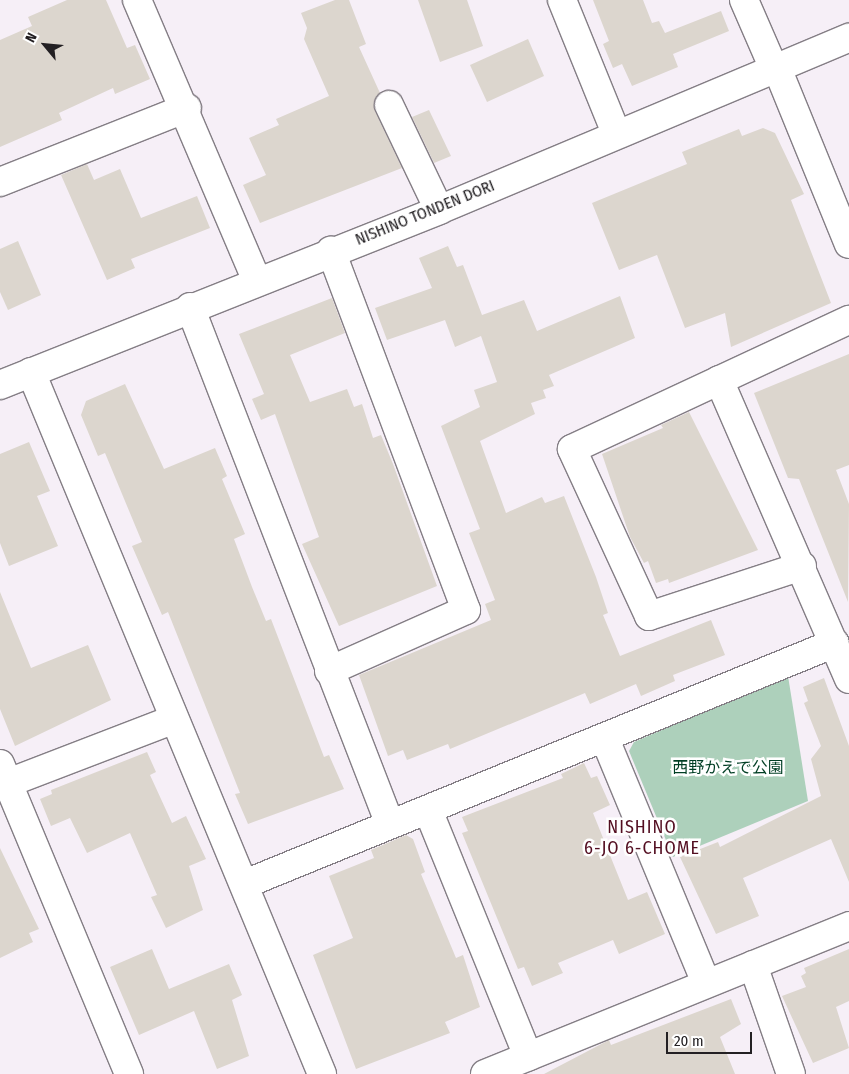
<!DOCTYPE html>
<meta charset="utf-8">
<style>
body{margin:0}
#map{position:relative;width:849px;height:1074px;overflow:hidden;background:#f6eff7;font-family:"Fira Sans Condensed","Noto Sans JP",sans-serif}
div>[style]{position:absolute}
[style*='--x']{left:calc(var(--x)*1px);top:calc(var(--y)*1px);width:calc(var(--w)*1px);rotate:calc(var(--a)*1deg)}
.green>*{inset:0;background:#add0bb}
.building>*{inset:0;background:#dcd6ce}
.roads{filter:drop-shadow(1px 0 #847e85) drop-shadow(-1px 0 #847e85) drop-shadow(0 1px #847e85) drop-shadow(0 -1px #847e85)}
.minor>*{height:28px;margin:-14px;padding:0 14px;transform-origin:14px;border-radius:14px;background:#fff}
span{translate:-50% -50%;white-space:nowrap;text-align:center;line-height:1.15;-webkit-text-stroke:5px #fff;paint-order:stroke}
.street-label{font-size:16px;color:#232023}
.park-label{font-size:16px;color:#003e24}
.neighbourhood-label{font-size:18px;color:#530e21;letter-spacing:1px}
.north{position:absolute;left:20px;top:20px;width:50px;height:50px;-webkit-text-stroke:4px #fff;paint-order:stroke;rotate:298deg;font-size:14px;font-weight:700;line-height:20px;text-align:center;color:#232023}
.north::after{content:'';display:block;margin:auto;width:18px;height:22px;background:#232023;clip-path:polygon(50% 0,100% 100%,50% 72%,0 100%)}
.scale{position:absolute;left:666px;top:1032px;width:86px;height:22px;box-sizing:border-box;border:2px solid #232023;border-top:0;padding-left:6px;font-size:15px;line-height:18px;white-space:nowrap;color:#232023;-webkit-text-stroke:4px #fff;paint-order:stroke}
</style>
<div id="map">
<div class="green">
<div style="clip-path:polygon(788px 676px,808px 801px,673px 857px,629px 751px,634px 742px)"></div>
</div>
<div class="building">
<div style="clip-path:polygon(67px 0,106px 0,127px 48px,135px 45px,150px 79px,115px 94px,113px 88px,59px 113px,62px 120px,0 147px,0 40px,32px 26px,28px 17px)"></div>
<div style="clip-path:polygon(335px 0,349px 0,366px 44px,359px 47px,380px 93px,375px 111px,402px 168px,260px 223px,243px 185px,266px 175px,249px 138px,279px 125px,276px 119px,329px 96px,304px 39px,307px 28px,301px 13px)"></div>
<div style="clip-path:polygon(418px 0,467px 0,483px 46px,440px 62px)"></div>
<div style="clip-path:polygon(593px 0,643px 0,652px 23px,659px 21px,665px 33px,721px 11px,729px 31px,673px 54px,678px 67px,632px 86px,622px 64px,613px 68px,603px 44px,609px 41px)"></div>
<div style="clip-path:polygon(528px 39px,544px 76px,487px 102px,470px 65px)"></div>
<div style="clip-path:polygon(429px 110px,451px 156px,434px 163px,412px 117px)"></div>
<div style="clip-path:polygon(763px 128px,775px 133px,804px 194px,791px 200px,831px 303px,731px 347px,725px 313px,685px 328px,657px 255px,619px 270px,592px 203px,687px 164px,682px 152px,739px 129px,742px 136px)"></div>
<div style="clip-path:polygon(87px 164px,94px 180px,120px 169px,141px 218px,197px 196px,210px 228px,131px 259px,135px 268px,107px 280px,61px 175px)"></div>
<div style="clip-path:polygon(18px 241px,41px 295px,8px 310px,0 292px,0 249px)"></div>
<div style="clip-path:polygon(448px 246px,457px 267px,463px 265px,482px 315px,524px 300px,537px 331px,620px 296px,635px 338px,549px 375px,554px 386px,543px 390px,546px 398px,531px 403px,535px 414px,480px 441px,506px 513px,542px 497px,545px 503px,564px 496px,596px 577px,608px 613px,603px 615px,620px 656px,711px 620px,725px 655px,673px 675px,675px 681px,641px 696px,636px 684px,590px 704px,585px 693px,450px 749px,448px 744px,407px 760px,403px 750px,388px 756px,359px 675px,491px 620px,485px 604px,495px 600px,469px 533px,480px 529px,441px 426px,480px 407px,474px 390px,497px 382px,481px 336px,455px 347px,445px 320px,387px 340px,375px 308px,432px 288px,419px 258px)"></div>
<div style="clip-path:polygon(332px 298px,345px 333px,290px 355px,310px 402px,347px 389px,354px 407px,362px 404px,373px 438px,381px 435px,393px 464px,437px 586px,339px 626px,302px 544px,319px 537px,275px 414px,261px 420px,252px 399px,264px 394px,239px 334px)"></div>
<div style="clip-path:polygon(849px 354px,849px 465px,836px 470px,849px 504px,848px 602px,799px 479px,788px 478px,754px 393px)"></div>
<div style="clip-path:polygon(125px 384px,164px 469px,215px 448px,227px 476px,222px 479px,245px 534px,234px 539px,252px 587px,266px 621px,271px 619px,324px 757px,329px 755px,344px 789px,248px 824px,235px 794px,240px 793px,168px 612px,162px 615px,132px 546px,142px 542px,105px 453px,98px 456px,81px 415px,86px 401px)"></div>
<div style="clip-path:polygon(689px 412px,758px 550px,669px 583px,668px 579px,656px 583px,648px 561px,644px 563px,630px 537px,602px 454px,663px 428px,661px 425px)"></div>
<div style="clip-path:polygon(29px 442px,50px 491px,37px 496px,58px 546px,9px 566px,0 543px,0 454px)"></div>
<div style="clip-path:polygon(0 592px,31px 668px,88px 645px,111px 700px,15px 746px,0 709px)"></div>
<div style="clip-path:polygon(824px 678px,849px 746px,849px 882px,831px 839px,743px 878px,759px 916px,716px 934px,680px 857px,718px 842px,720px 847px,821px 796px,811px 759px,821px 746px,804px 703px,808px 701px,803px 687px)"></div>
<div style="clip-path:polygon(147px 752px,156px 772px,150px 775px,172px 823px,186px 816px,206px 859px,189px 866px,203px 910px,166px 928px,151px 897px,157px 895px,130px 833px,87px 853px,70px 818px,51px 826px,40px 799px,52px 794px,51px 790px)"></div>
<div style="clip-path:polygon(584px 763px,591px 778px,597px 776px,610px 805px,593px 813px,628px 900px,647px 892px,665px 934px,619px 954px,613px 940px,558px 963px,563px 973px,532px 986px,524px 967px,518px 969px,462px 833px,468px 831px,462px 817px,563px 778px,561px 774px)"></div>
<div style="clip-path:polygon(406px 835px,413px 839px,425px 872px,421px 874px,456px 958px,463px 955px,480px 1007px,445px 1022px,450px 1033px,356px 1069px,313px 955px,353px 938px,329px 876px,374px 858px,371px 850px)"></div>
<div style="clip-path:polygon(0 848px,39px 929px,29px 933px,33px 942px,0 958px)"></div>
<div style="clip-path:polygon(152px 949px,169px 989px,229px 964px,242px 995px,232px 1000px,249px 1056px,217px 1069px,194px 1011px,139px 1035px,110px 967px)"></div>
<div style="clip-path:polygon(849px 949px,849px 1001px,836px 1007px,849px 1048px,813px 1063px,782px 996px,806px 987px,801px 976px,806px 973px,804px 968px)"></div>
<div style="clip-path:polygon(731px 999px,741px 1024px,720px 1037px,735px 1074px,544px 1074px,609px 1040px,611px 1045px)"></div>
</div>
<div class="roads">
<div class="minor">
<div style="--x:137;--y:0;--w:306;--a:66.9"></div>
<div style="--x:562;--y:0;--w:144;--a:67.9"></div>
<div style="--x:744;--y:0;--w:75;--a:66.5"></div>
<div style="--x:777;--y:68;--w:190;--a:67.8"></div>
<div style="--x:389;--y:105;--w:116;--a:64.5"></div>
<div style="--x:0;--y:182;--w:201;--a:-21.6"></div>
<div style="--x:190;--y:307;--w:552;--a:68.87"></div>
<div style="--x:31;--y:372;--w:760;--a:67.48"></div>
<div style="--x:719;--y:380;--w:326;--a:66.5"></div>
<div style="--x:0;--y:385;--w:473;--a:-21.7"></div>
<div style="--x:439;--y:210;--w:445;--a:-22.8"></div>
<div style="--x:802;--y:566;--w:161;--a:161.9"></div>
<div style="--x:649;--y:616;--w:184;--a:-114.8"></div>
<div style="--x:572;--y:449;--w:306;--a:-25"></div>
<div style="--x:329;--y:671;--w:150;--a:-24"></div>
<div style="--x:466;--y:610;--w:384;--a:-110.6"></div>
<div style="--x:605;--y:739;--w:264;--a:67.5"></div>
<div style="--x:0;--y:764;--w:336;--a:67.4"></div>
<div style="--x:8;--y:783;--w:176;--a:-21"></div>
<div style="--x:428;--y:810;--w:266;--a:67.9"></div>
<div style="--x:245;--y:884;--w:637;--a:-22.22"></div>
<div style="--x:753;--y:965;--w:115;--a:70.8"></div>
<div style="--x:485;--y:1074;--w:393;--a:-22.1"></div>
</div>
</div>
<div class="street-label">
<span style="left:425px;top:213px;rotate:-22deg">NISHINO TONDEN DORI</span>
</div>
<div class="park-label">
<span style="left:728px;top:768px">西野かえで公園</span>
</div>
<div class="neighbourhood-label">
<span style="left:642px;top:838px">NISHINO<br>6-JO 6-CHOME</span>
</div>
<div class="north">N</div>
<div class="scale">20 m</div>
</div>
